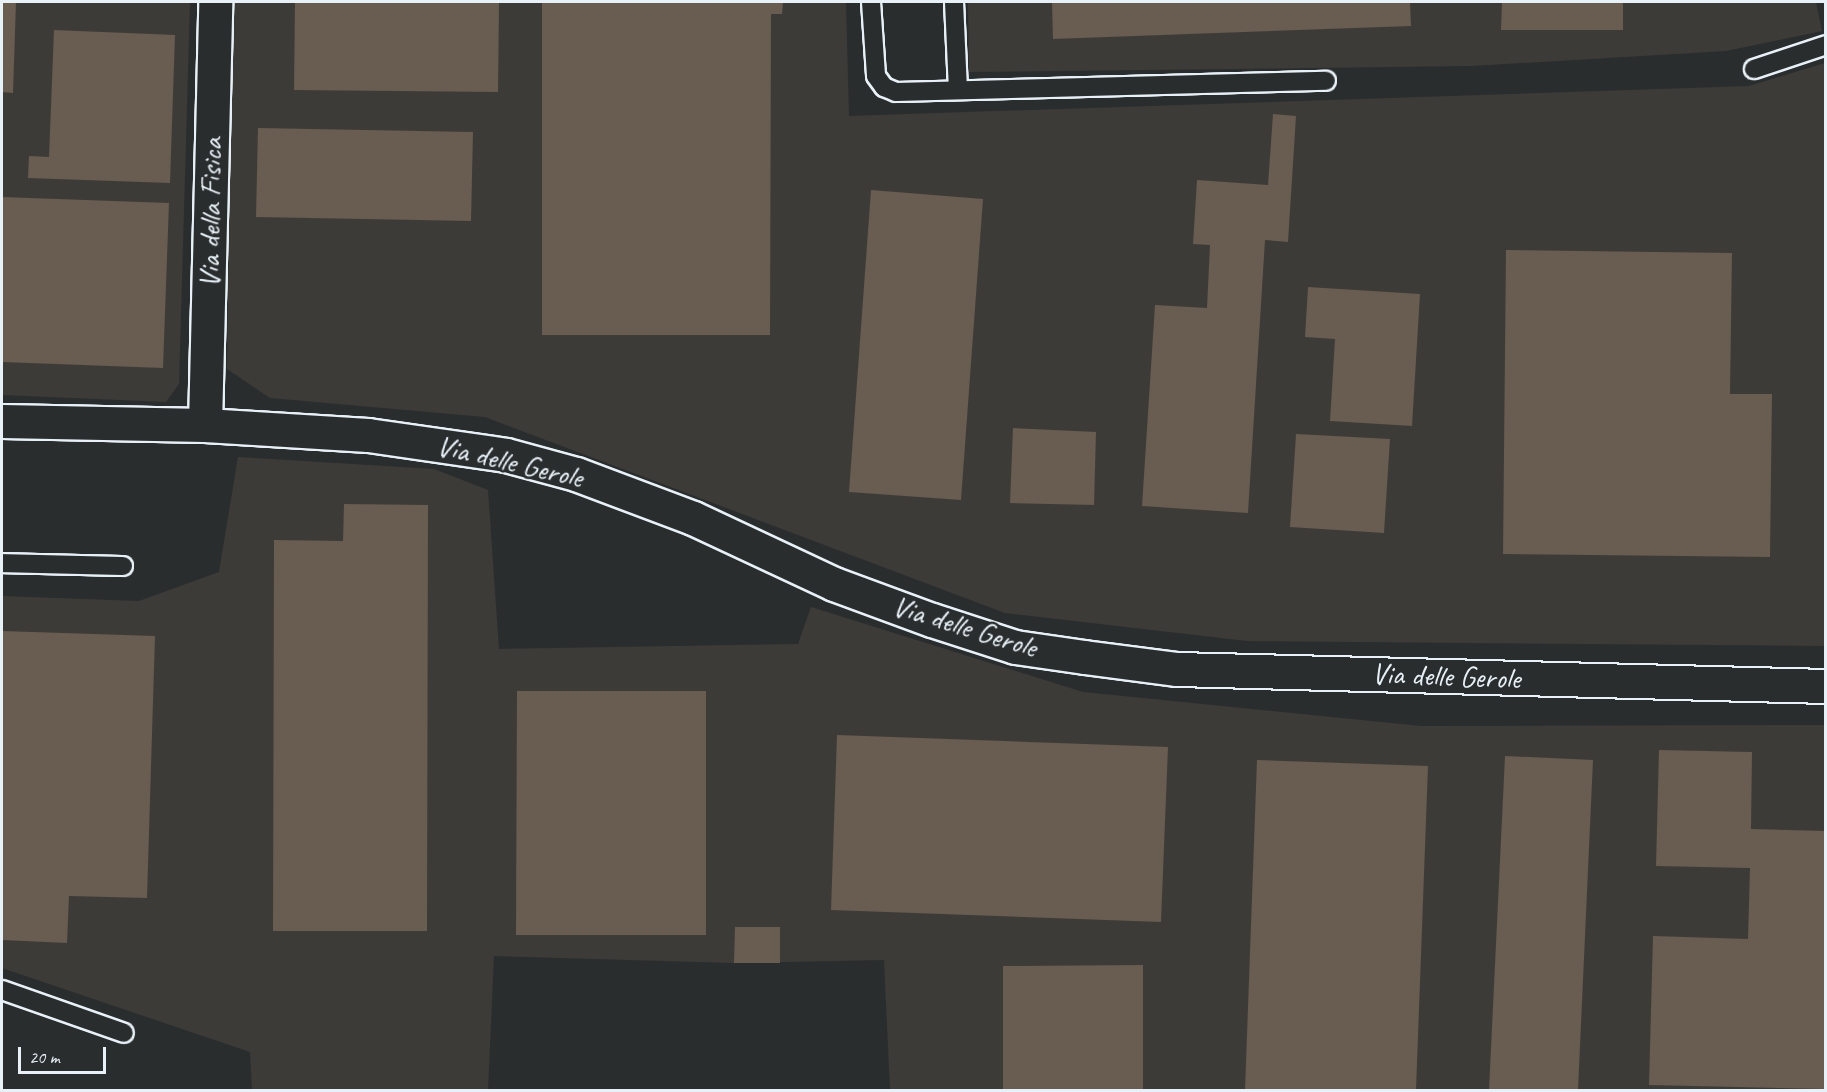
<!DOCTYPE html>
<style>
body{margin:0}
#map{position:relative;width:1827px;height:1092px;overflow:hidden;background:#2a2d2e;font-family:Caveat,sans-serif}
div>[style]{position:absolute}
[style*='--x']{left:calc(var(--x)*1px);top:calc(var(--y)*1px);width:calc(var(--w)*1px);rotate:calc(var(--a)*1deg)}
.built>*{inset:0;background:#3d3b38}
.building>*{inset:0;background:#695c50}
.roads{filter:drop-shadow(2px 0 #e8f1f8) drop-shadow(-2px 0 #e8f1f8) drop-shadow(0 2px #e8f1f8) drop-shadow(0 -2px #e8f1f8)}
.service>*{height:18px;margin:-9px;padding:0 9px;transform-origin:9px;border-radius:9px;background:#2a2d2e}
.minor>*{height:33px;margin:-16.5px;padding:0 16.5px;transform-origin:16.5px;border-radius:16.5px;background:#2a2d2e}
span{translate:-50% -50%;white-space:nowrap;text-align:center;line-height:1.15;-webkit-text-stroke:5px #2a2d2e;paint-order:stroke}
.street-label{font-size:30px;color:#e8f1f8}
.frame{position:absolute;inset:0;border:3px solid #e8f1f8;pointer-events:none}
.scale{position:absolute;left:18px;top:1047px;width:88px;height:27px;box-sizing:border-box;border:3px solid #e8f1f8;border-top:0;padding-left:8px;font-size:18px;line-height:21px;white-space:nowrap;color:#e8f1f8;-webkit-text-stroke:4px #2a2d2e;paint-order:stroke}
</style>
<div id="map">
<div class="built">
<div style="clip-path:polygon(2px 2px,190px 2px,179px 384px,166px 402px,2px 395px)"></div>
<div style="clip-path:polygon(232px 2px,846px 2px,849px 116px,1749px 86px,1825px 63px,1825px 646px,1247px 641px,1005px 613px,485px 417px,270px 398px,227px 369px)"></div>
<div style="clip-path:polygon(968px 2px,1816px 2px,1822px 31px,1726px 51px,1471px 66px,969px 72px)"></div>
<div style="clip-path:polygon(238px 457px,434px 469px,488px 490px,499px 649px,798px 644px,811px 607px,1083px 692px,1421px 726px,1825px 725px,1825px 1090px,890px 1090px,884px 960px,734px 963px,494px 956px,488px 1090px,252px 1090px,250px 1052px,2px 968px,2px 596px,139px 601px,219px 572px)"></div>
</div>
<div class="building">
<div style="clip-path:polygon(2px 2px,16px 2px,13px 93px,2px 92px)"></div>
<div style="clip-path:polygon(295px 2px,499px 2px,498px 92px,294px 90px)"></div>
<div style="clip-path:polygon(542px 2px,783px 2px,782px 14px,771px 14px,770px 335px,542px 335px)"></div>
<div style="clip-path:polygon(1052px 2px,1410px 2px,1411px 26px,1053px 39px)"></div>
<div style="clip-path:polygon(1502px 2px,1623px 2px,1623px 30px,1501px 30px)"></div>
<div style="clip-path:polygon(54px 30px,175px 35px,170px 183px,28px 178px,29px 156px,49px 157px)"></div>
<div style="clip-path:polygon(1273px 114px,1296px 116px,1288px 242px,1265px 240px,1248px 513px,1142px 506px,1155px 305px,1207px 308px,1210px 245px,1193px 244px,1197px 180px,1268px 185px)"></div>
<div style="clip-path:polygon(258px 128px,473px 132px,471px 221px,256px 217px)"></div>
<div style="clip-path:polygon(871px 190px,983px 199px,961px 500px,849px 492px)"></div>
<div style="clip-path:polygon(2px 197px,169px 203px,163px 368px,2px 362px)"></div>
<div style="clip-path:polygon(1506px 250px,1732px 253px,1730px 394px,1772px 394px,1770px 557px,1503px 554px)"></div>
<div style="clip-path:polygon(1308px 287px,1420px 294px,1412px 426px,1330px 421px,1335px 339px,1305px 337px)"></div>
<div style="clip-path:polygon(1013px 428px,1096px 432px,1094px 505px,1010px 503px)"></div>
<div style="clip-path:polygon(1296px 434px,1390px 439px,1384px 533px,1290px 527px)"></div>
<div style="clip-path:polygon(344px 504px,428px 505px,427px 931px,273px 931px,274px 540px,343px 541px)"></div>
<div style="clip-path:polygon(2px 631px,155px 636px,147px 898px,69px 896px,67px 943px,2px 940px)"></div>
<div style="clip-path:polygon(517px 691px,706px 691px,706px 935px,516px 935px)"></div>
<div style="clip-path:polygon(837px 735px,1168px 747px,1161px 922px,831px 910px)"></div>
<div style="clip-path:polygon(1659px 750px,1752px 752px,1751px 829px,1826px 831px,1826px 1089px,1649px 1085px,1653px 936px,1748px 939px,1750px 868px,1656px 866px)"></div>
<div style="clip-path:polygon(1505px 756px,1593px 760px,1578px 1090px,1489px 1090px)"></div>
<div style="clip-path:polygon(1257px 760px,1428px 766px,1416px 1090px,1245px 1090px)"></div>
<div style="clip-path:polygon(735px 927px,780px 927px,780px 963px,734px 963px)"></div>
<div style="clip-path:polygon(1143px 965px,1143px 1090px,1003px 1090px,1003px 966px)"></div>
</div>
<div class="roads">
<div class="service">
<div style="--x:871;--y:2;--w:74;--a:86.1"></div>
<div style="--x:876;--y:76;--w:14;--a:54"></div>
<div style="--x:884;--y:87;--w:13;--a:23"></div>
<div style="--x:896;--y:92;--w:430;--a:-1.5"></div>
<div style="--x:954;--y:2;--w:88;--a:87.4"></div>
<div style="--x:1754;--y:69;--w:76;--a:-18.4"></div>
<div style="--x:2;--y:563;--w:121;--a:1.4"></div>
<div style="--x:2;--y:990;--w:129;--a:19.4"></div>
</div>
<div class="minor">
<div style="--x:2;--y:421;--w:203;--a:1.1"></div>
<div style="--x:205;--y:425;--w:163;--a:3.5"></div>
<div style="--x:368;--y:435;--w:139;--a:8.2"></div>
<div style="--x:506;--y:455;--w:73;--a:15.2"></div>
<div style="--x:576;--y:474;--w:125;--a:20.6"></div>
<div style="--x:693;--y:518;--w:156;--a:25.1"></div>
<div style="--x:834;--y:584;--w:104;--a:20.2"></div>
<div style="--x:932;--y:620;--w:87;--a:18"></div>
<div style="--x:1015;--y:647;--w:70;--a:8.2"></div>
<div style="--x:1084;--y:657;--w:94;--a:7.4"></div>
<div style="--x:1177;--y:669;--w:649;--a:1.5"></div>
<div style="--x:205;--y:425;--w:423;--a:-88.6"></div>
</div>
</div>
<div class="street-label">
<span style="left:210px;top:213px;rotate:-89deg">Via della Fisica</span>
<span style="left:510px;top:461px;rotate:13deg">Via delle Gerole</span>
<span style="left:965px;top:626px;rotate:17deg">Via delle Gerole</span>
<span style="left:1446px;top:676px;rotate:2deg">Via delle Gerole</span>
</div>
<div class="frame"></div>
<div class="scale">20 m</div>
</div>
